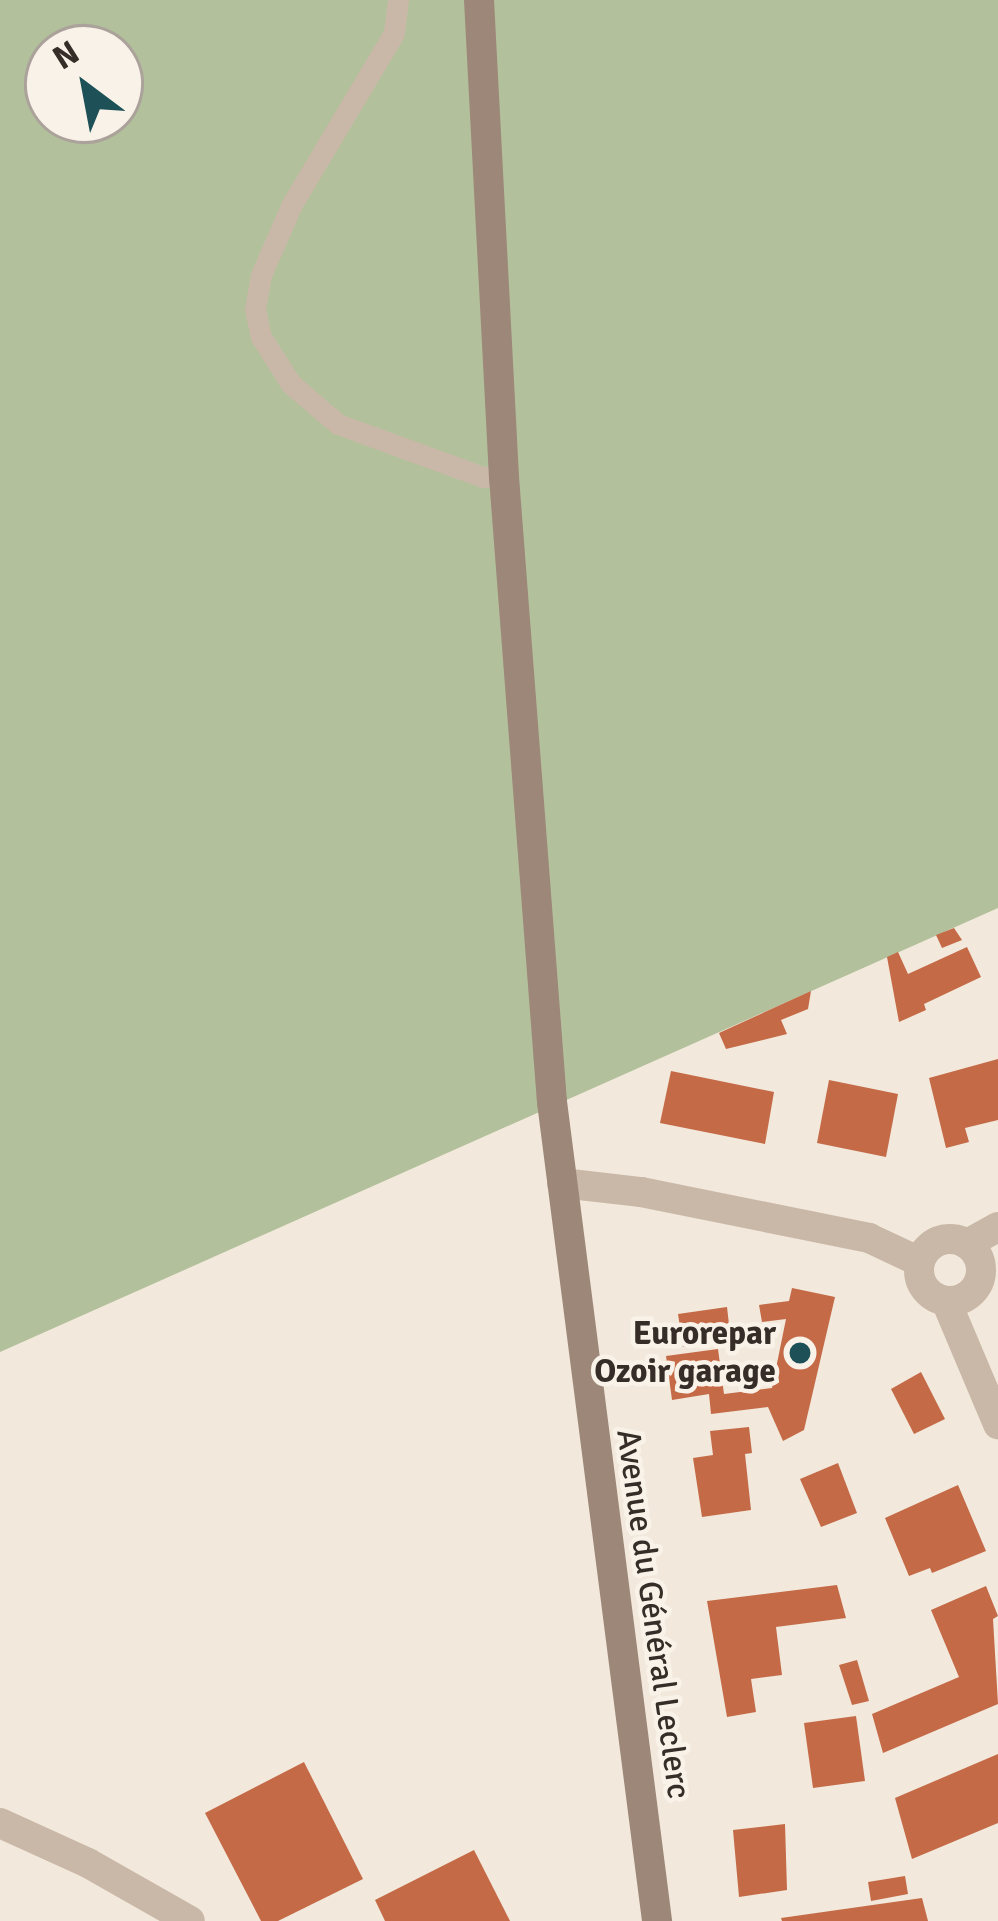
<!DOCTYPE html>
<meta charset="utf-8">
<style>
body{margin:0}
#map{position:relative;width:998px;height:1921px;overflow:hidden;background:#f2e8db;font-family:Signika,sans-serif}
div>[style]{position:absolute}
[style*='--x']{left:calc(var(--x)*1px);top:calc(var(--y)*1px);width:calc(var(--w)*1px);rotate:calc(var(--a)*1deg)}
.green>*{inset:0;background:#b3c09c}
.building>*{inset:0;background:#c46a47}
.lane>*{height:21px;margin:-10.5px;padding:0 10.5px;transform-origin:10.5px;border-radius:10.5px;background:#c9b8a7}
.street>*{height:30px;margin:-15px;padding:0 15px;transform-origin:15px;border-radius:15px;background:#c9b8a7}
.street>.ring{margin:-15px;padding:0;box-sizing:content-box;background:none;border:30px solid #c9b8a7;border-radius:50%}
.secondary>*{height:30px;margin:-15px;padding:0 15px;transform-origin:15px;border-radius:15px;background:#9d8779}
.dots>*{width:33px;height:33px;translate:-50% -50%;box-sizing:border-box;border:6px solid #f9f2e8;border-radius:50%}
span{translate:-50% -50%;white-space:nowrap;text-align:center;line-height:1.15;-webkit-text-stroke:9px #f9f2e8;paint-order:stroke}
.poi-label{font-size:33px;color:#362d28;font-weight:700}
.right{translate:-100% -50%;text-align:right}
.street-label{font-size:33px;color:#362d28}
.north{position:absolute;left:24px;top:24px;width:120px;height:120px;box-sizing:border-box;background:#f9f2e8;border:3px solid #aba39b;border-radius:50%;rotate:328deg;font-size:33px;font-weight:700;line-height:48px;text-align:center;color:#362d28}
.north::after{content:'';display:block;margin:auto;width:42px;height:54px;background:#1e5157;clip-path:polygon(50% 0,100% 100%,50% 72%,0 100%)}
</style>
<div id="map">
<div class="green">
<div style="clip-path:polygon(evenodd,0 0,998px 0,998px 908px,0 1352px,0 0,48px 48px,120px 48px,120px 120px,48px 120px,48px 48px)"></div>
</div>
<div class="building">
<div style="clip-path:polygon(954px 928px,962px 940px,942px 948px,936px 935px)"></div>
<div style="clip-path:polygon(967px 947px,981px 977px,924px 1004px,926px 1010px,899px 1022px,887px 957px,898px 952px,908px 974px)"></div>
<div style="clip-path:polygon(811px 991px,808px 1009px,781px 1020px,787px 1034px,726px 1049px,719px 1033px)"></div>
<div style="clip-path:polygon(998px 1059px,998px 1120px,965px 1128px,969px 1142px,946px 1148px,929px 1078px)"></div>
<div style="clip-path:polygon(671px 1071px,774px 1092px,765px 1144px,660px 1123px)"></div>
<div style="clip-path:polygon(829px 1080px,898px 1094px,886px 1157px,817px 1143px)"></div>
<div style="clip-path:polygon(792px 1288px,835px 1297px,804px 1430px,783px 1441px,768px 1407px,711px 1414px,709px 1394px,672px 1400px,666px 1356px,718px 1349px,724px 1394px,772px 1388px,786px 1319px,762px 1322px,759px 1305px,789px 1301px)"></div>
<div style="clip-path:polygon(727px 1307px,731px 1342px,683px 1347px,678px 1314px)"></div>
<div style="clip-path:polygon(921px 1372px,945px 1419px,914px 1434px,891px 1389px)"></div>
<div style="clip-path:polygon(749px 1427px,752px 1453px,745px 1454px,751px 1510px,702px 1517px,693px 1458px,713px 1455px,710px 1431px)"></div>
<div style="clip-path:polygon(838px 1463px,857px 1513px,821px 1527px,800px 1479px)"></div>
<div style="clip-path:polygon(958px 1485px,986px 1551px,932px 1573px,930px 1568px,909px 1576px,885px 1518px)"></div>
<div style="clip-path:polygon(837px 1585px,846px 1618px,776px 1627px,782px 1675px,751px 1679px,756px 1712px,727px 1717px,707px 1601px)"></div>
<div style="clip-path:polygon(986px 1586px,998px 1616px,993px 1619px,998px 1704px,883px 1753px,872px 1714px,959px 1677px,931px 1610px)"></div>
<div style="clip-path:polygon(857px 1660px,869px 1701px,852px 1705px,839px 1665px)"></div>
<div style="clip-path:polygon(856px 1716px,865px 1781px,813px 1788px,804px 1723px)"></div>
<div style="clip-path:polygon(998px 1754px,998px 1823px,912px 1859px,895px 1798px)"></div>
<div style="clip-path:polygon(304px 1762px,363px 1879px,278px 1921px,261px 1921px,205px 1813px)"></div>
<div style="clip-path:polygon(785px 1824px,787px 1890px,739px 1897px,733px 1830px)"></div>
<div style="clip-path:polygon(474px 1850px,510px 1921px,385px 1921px,375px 1900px)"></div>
<div style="clip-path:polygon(905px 1876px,908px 1894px,871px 1901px,868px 1882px)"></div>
<div style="clip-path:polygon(922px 1898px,928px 1921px,782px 1921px,781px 1918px)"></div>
</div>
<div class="lane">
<div style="--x:398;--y:0;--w:33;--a:97"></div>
<div style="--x:394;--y:33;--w:199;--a:120.8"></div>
<div style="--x:292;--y:204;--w:77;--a:113.6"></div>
<div style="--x:261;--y:275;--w:35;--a:100"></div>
<div style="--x:255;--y:309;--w:29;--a:78"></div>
<div style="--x:261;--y:337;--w:56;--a:57.4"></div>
<div style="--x:291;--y:384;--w:62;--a:40.4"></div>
<div style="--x:338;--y:424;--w:154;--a:20.1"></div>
<div style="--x:483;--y:477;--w:21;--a:0"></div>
</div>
<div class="street">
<div style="--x:562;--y:1183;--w:80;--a:6.5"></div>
<div style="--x:641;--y:1192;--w:233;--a:11.4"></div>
<div style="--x:869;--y:1238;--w:56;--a:25.2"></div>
<div class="ring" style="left:919px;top:1239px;width:32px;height:32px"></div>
<div style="--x:967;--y:1244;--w:35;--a:-29"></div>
<div style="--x:946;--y:1301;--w:134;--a:67.1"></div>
<div style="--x:0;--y:1823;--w:97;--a:24.4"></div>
<div style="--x:88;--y:1863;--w:117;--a:29.6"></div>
</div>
<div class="secondary">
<div style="--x:479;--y:0;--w:478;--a:87"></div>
<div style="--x:504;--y:477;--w:627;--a:85.61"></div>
<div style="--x:552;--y:1102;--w:826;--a:82.69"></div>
</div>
<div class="dots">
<div style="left:800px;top:1353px;background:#1e5157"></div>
</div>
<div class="poi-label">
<span class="right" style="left:776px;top:1353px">Eurorepar<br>Ozoir garage</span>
</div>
<div class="street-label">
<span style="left:653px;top:1614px;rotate:82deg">Avenue du Général Leclerc</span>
</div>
<div class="north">N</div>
</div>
